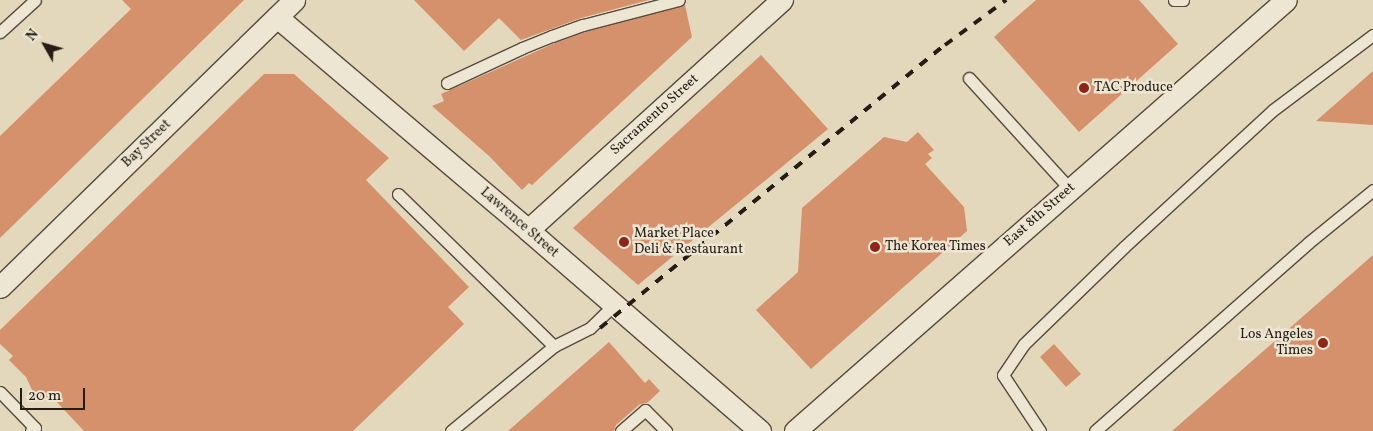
<!DOCTYPE html>
<style>
body{margin:0}
#map{position:relative;width:1373px;height:431px;overflow:hidden;background:#e4d8bc;font-family:Vollkorn,serif}
div>[style]{position:absolute}
[style*='--x']{left:calc(var(--x)*1px);top:calc(var(--y)*1px);width:calc(var(--w)*1px);rotate:calc(var(--a)*1deg)}
.building>*{inset:0;background:#d5906c}
.roads{filter:drop-shadow(1px 0 #564b3e) drop-shadow(-1px 0 #564b3e) drop-shadow(0 1px #564b3e) drop-shadow(0 -1px #564b3e)}
.lane>*{height:11px;margin:-5.5px;padding:0 5.5px;transform-origin:5.5px;border-radius:5.5px;background:#ede6d3}
.street>*{height:21px;margin:-10.5px;padding:0 10.5px;transform-origin:10.5px;border-radius:10.5px;background:#ede6d3}
.rail>*{height:4px;margin-top:-2px;transform-origin:0;background:repeating-linear-gradient(90deg,#261c14 0 9px,transparent 0 18px)}
.dots>*{width:14px;height:14px;translate:-50% -50%;box-sizing:border-box;border:2px solid #ede6d3;border-radius:50%}
span{translate:-50% -50%;white-space:nowrap;text-align:center;line-height:1.15;-webkit-text-stroke:5px #ede6d3;paint-order:stroke}
.poi-label{font-size:14px;color:#261c14}
.left{translate:0 -50%;text-align:left}
.right{translate:-100% -50%;text-align:right}
.street-label{font-size:14px;color:#261c14}
.north{position:absolute;left:20px;top:20px;width:50px;height:50px;-webkit-text-stroke:4px #ede6d3;paint-order:stroke;rotate:308deg;font-size:14px;font-weight:700;line-height:20px;text-align:center;color:#261c14}
.north::after{content:'';display:block;margin:auto;width:18px;height:22px;background:#261c14;clip-path:polygon(50% 0,100% 100%,50% 72%,0 100%)}
.scale{position:absolute;left:20px;top:388px;width:65px;height:22px;box-sizing:border-box;border:2px solid #261c14;border-top:0;padding-left:6px;font-size:15px;line-height:18px;white-space:nowrap;color:#261c14;-webkit-text-stroke:4px #ede6d3;paint-order:stroke}
</style>
<div id="map">
<div class="building">
<div style="clip-path:polygon(122px 0,244px 0,0 238px,0 136px,131px 9px)"></div>
<div style="clip-path:polygon(414px 0,649px 0,581px 18px,521px 40px,499px 18px,464px 51px)"></div>
<div style="clip-path:polygon(1036px 0,1139px 0,1178px 44px,1079px 132px,994px 37px)"></div>
<div style="clip-path:polygon(685px 5px,692px 37px,532px 185px,529px 183px,522px 190px,489px 156px,432px 106px,444px 101px,441px 94px,555px 43px,585px 32px)"></div>
<div style="clip-path:polygon(761px 55px,828px 129px,638px 285px,573px 228px)"></div>
<div style="clip-path:polygon(1373px 71px,1373px 125px,1316px 121px)"></div>
<div style="clip-path:polygon(264px 74px,294px 74px,389px 158px,366px 180px,469px 287px,448px 307px,464px 324px,353px 431px,84px 431px,53px 398px,41px 397px,33px 392px,26px 377px,9px 360px,13px 356px,0 344px,0 330px)"></div>
<div style="clip-path:polygon(918px 132px,934px 150px,928px 154px,932px 158px,925px 164px,964px 207px,967px 231px,811px 369px,756px 310px,798px 272px,802px 208px,884px 137px,907px 142px)"></div>
<div style="clip-path:polygon(1373px 255px,1373px 431px,1172px 431px)"></div>
<div style="clip-path:polygon(609px 342px,645px 383px,649px 379px,660px 391px,647px 403px,640px 404px,616px 425px,614px 431px,508px 431px)"></div>
<div style="clip-path:polygon(1054px 344px,1081px 374px,1066px 387px,1040px 357px)"></div>
</div>
<div class="roads">
<div class="lane">
<div style="--x:1174;--y:0;--w:9;--a:0"></div>
<div style="--x:0;--y:32;--w:47;--a:-42.4"></div>
<div style="--x:969;--y:78;--w:150;--a:47.7"></div>
<div style="--x:447;--y:83;--w:83;--a:-25"></div>
<div style="--x:522;--y:48;--w:32;--a:-22"></div>
<div style="--x:552;--y:36;--w:33;--a:-20"></div>
<div style="--x:583;--y:25;--w:99;--a:-14.6"></div>
<div style="--x:398;--y:194;--w:218;--a:44.3"></div>
<div style="--x:0;--y:392;--w:50;--a:45.8"></div>
<div style="--x:35;--y:428;--w:5;--a:143"></div>
<div style="--x:451;--y:431;--w:134;--a:-39.5"></div>
<div style="--x:554;--y:346;--w:40;--a:-26.6"></div>
<div style="--x:590;--y:328;--w:33;--a:-44"></div>
<div style="--x:621;--y:431;--w:32;--a:-41"></div>
<div style="--x:645;--y:410;--w:30;--a:45"></div>
<div style="--x:1040;--y:431;--w:67;--a:-123.5"></div>
<div style="--x:1003;--y:375;--w:37;--a:-56"></div>
<div style="--x:1024;--y:344;--w:139;--a:-44.1"></div>
<div style="--x:1124;--y:247;--w:202;--a:-42.6"></div>
<div style="--x:1273;--y:110;--w:125;--a:-36.9"></div>
<div style="--x:1095;--y:431;--w:284;--a:-41.4"></div>
<div style="--x:1308;--y:243;--w:84;--a:-39.2"></div>
</div>
<div class="street">
<div style="--x:277;--y:17;--w:329;--a:40.3"></div>
<div style="--x:528;--y:230;--w:307;--a:40.9"></div>
<div style="--x:528;--y:230;--w:343;--a:-42.2"></div>
<div style="--x:0;--y:287;--w:411;--a:-44.3"></div>
<div style="--x:795;--y:431;--w:653;--a:-41.28"></div>
</div>
</div>
<div class="rail">
<div style="--x:600;--y:328;--w:446;--a:-39.4"></div>
<div style="--x:945;--y:45;--w:76;--a:-36.4"></div>
</div>
<div class="dots">
<div style="left:1084px;top:88px;background:#8f2418"></div>
<div style="left:624px;top:242px;background:#8f2418"></div>
<div style="left:875px;top:247px;background:#8f2418"></div>
<div style="left:1323px;top:343px;background:#8f2418"></div>
</div>
<div class="poi-label">
<span class="left" style="left:1094px;top:88px">TAC Produce</span>
<span class="left" style="left:634px;top:242px">Market Place<br>Deli &amp; Restaurant</span>
<span class="left" style="left:885px;top:247px">The Korea Times</span>
<span class="right" style="left:1313px;top:343px">Los Angeles<br>Times</span>
</div>
<div class="street-label">
<span style="left:655px;top:115px;rotate:-42deg">Sacramento Street</span>
<span style="left:147px;top:144px;rotate:-44deg">Bay Street</span>
<span style="left:1040px;top:215px;rotate:-41deg">East 8th Street</span>
<span style="left:519px;top:223px;rotate:41deg">Lawrence Street</span>
</div>
<div class="north">N</div>
<div class="scale">20 m</div>
</div>
